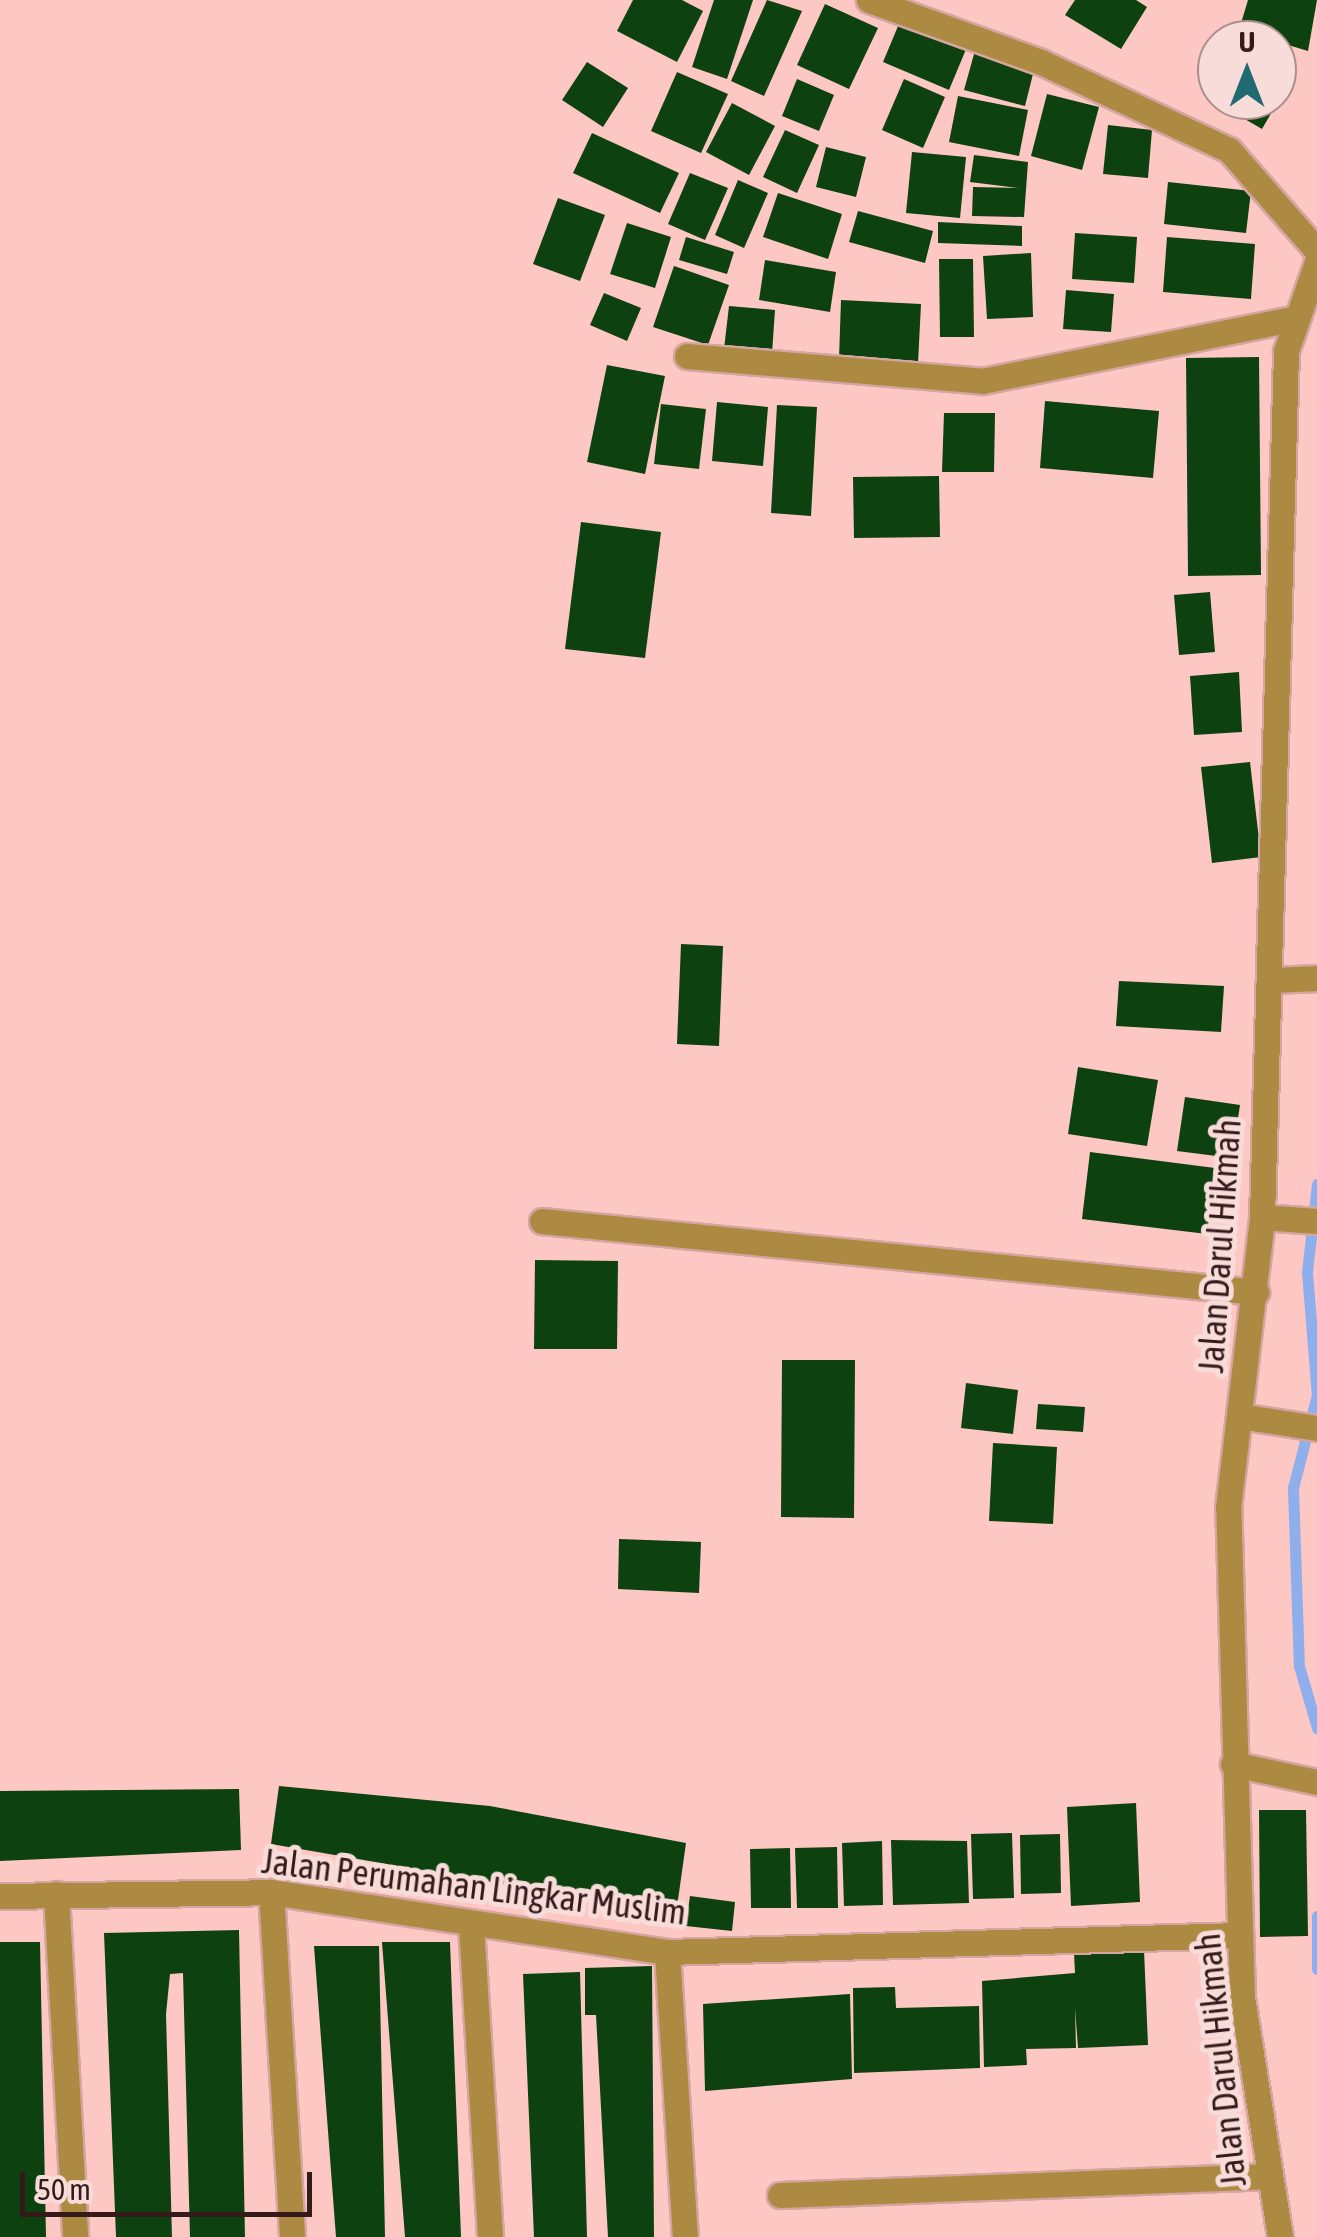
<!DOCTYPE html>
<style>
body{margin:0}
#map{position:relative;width:1317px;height:2237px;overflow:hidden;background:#fdc7c3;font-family:"Asap Condensed",sans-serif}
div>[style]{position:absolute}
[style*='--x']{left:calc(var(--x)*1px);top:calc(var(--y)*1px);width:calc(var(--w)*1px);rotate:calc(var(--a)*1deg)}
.stream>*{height:11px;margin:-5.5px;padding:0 5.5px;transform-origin:5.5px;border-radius:5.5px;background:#8faeec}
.building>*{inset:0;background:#0d410f}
.roads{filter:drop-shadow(2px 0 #d5a5a1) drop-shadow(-2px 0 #d5a5a1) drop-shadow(0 2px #d5a5a1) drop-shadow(0 -2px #d5a5a1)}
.minor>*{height:25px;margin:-12.5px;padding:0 12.5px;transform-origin:12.5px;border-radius:12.5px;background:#ad8a42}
span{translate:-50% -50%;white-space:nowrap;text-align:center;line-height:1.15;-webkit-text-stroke:10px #f7dcd9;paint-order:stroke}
.street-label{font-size:35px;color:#341b1a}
.north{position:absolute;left:1197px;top:20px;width:100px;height:100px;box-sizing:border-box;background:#f7dcd9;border:2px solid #a98f8d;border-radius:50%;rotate:0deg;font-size:28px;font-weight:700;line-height:40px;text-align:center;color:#341b1a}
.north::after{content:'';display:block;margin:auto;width:35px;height:45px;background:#1f6b71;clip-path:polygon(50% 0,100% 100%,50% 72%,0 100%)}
.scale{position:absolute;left:20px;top:2172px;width:292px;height:45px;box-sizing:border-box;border:5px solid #341b1a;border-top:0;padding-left:12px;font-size:30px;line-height:35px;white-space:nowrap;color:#341b1a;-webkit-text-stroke:8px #f7dcd9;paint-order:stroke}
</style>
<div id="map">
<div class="stream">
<div style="--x:1317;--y:1184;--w:89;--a:96.5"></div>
<div style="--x:1307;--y:1272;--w:123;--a:85.4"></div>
<div style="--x:1317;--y:1395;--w:96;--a:104.5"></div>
<div style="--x:1293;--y:1488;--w:178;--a:88.1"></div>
<div style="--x:1299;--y:1666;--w:65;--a:73.8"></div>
<div style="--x:1317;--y:1916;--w:53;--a:90"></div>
</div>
<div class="building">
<div style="clip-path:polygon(633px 0,682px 0,703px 11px,677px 62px,617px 31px)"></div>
<div style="clip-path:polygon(714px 0,753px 0,727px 79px,692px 67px)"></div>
<div style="clip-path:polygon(767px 0,802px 11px,764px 96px,731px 81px)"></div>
<div style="clip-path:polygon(1075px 0,1136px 0,1147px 7px,1121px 49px,1065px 15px)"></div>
<div style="clip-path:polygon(1248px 0,1317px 0,1308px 51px,1239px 30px)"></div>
<div style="clip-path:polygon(825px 4px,878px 28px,849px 89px,797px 65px)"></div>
<div style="clip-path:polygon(901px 19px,967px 47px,949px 90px,883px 62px)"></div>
<div style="clip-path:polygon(976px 47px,1036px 62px,1025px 106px,964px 90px)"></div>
<div style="clip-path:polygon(587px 62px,628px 88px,603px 127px,562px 100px)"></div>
<div style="clip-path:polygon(677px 72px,728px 94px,701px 153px,651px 131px)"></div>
<div style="clip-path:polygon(1277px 73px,1290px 81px,1262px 129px,1212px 100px,1217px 92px,1217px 100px,1277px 100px)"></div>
<div style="clip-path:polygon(797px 79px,834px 95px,819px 131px,782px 116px)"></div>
<div style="clip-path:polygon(904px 79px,945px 97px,923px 148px,882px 130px)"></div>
<div style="clip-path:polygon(1047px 94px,1099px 107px,1082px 170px,1031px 156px)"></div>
<div style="clip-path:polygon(958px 96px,1028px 110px,1019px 156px,949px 142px)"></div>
<div style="clip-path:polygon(732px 103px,775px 126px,749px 175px,706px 152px)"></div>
<div style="clip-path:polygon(1108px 125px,1152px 130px,1148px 178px,1103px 174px)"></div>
<div style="clip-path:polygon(785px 130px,819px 145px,797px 193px,763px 177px)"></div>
<div style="clip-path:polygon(592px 133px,679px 173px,660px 213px,573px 173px)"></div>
<div style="clip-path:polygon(826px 147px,866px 157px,856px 197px,816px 187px)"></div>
<div style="clip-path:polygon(912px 152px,966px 157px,960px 218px,906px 213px)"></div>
<div style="clip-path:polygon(974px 155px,1028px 162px,1024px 217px,972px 216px,973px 187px,1019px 188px,970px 182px)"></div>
<div style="clip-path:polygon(690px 173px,728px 188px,705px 240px,668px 224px)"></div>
<div style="clip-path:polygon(738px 180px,768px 193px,744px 248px,715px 235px)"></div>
<div style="clip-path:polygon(1168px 182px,1251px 191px,1246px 233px,1164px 224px)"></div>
<div style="clip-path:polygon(778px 193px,842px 214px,828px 259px,763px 237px)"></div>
<div style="clip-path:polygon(558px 198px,605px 215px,580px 281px,533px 264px)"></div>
<div style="clip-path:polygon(858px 211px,933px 231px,925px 263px,849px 242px)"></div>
<div style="clip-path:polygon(938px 222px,1022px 226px,1022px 246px,938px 243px)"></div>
<div style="clip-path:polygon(627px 223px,671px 237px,655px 288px,610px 274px)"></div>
<div style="clip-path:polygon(1075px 233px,1137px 237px,1134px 283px,1072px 279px)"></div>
<div style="clip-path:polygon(686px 237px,734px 252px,727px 274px,679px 260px)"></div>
<div style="clip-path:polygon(1167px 237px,1255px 244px,1251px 299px,1163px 292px)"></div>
<div style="clip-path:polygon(1031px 253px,1033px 317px,987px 319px,983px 256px)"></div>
<div style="clip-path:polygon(939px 259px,973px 259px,974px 337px,940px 337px)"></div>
<div style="clip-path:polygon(765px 260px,836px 272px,830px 312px,759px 300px)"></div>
<div style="clip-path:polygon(674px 266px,729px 285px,708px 345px,653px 327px)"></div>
<div style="clip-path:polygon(1066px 290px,1114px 294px,1111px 332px,1063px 329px)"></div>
<div style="clip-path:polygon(604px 293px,641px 308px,627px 341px,590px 325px)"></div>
<div style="clip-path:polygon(841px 300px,921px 304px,918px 363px,839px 359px)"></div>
<div style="clip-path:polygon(729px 306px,775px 310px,772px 353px,724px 349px)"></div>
<div style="clip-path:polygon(1259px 357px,1261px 575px,1188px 576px,1186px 358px)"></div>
<div style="clip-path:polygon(607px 365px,665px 376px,645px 474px,587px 462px)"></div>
<div style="clip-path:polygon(1045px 401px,1159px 411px,1153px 478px,1040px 468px)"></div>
<div style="clip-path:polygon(717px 402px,768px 407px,763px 466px,712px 461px)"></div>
<div style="clip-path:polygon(661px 404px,706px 409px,699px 469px,654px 464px)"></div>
<div style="clip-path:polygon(777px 405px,817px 407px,811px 516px,771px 513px)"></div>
<div style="clip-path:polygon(944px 413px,995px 413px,994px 472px,942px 472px)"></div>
<div style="clip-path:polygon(939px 476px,940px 537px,854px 538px,853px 477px)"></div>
<div style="clip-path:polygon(581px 522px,661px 532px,645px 658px,565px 649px)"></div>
<div style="clip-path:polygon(1210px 592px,1215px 652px,1179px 655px,1174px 595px)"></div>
<div style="clip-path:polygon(1239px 672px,1242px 732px,1194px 735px,1190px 676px)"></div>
<div style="clip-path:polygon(1250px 762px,1261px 857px,1212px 863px,1201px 767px)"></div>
<div style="clip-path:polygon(681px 944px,723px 946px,719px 1046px,677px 1044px)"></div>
<div style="clip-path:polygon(1119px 981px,1224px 986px,1221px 1032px,1116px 1026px)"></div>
<div style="clip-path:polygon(1078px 1067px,1158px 1080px,1147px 1146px,1068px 1134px)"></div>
<div style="clip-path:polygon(1185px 1097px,1240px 1105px,1232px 1158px,1177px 1151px)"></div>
<div style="clip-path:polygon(1090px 1152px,1215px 1168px,1207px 1234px,1082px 1219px)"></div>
<div style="clip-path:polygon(535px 1260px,618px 1261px,617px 1349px,534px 1349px)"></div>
<div style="clip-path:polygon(782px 1360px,855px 1360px,854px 1518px,781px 1517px)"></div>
<div style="clip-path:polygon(966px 1383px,1018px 1390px,1013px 1434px,961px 1428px)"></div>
<div style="clip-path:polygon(1038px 1404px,1085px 1407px,1083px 1432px,1036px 1429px)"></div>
<div style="clip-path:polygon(993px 1443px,1057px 1447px,1053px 1524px,989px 1521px)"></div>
<div style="clip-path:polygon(619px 1539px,701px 1542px,699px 1593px,618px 1589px)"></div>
<div style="clip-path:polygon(279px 1786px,490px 1806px,686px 1843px,676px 1914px,271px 1844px)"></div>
<div style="clip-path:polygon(239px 1789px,241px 1850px,0 1861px,0 1791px)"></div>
<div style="clip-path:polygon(1136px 1803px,1140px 1902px,1071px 1906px,1067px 1807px)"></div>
<div style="clip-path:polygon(1259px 1810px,1306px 1810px,1308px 1936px,1260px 1937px)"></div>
<div style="clip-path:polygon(1012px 1833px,1014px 1898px,973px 1899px,971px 1834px)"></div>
<div style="clip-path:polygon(1060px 1834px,1061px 1893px,1021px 1894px,1020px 1835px)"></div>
<div style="clip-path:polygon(891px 1840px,967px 1841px,969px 1903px,893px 1905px)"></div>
<div style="clip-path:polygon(882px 1841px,883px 1905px,844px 1906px,842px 1843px)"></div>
<div style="clip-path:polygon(837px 1847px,838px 1908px,797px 1908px,795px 1848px)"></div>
<div style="clip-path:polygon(790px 1848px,791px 1908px,751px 1908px,750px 1849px)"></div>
<div style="clip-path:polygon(690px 1896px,735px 1902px,732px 1931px,686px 1926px)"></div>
<div style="clip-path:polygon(239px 1930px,245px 2237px,190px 2237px,183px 1973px,170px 1974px,166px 2014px,172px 2237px,116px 2237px,104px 1933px)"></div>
<div style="clip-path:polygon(0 1942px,40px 1942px,46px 2237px,0 2237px)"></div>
<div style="clip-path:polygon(382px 1942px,450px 1942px,461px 2237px,405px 2237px)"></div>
<div style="clip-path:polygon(314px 1946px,379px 1946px,385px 2237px,336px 2237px)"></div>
<div style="clip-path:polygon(1144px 1950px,1148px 2045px,1078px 2048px,1075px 2008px,1076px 2048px,1026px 2049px,1027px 2065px,984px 2067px,982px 1981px,1075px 1973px,1074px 1953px)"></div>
<div style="clip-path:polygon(652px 1966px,654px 2237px,608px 2237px,596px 2015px,585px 2015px,585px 1968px)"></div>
<div style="clip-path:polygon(580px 1972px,587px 2237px,534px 2237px,523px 1974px)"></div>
<div style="clip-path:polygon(895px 1987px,896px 2008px,979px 2006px,980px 2068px,854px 2073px,853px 1988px)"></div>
<div style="clip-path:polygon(850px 1994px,852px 2079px,705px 2091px,703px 2004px)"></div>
</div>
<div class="roads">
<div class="minor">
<div style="--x:869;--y:0;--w:183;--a:19.8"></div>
<div style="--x:1041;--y:62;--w:208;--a:25.1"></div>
<div style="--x:1229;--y:150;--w:134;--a:48.9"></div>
<div style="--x:687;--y:356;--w:296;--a:4.8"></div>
<div style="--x:982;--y:381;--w:320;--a:-11.3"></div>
<div style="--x:1272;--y:980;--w:45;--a:-2.5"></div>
<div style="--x:1262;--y:1217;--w:55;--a:4.2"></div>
<div style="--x:542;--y:1221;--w:718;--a:5.68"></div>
<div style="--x:1240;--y:1416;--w:78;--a:8.9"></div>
<div style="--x:1233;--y:1764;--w:86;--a:12.1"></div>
<div style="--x:271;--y:1892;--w:346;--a:86.5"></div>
<div style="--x:56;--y:1894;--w:344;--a:86.8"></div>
<div style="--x:0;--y:1896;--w:271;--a:-0.8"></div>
<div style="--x:271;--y:1892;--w:401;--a:8.6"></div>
<div style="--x:667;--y:1952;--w:573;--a:-1.7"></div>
<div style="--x:471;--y:1925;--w:313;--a:86.5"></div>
<div style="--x:667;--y:1952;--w:286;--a:86.4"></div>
<div style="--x:780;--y:2195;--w:486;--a:-2.2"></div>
<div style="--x:1280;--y:2237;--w:243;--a:-99"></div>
<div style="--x:1242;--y:1997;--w:489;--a:-91.6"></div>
<div style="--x:1228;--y:1508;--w:293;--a:-83.3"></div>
<div style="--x:1262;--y:1217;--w:866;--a:-88.41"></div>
<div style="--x:1286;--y:351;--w:94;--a:-70.8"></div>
</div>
</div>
<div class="street-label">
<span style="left:1219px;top:1246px;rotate:-86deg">Jalan Darul Hikmah</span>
<span style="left:474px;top:1886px;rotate:7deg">Jalan Perumahan Lingkar Muslim</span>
<span style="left:1220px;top:2060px;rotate:-96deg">Jalan Darul Hikmah</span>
</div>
<div class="north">U</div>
<div class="scale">50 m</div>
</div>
